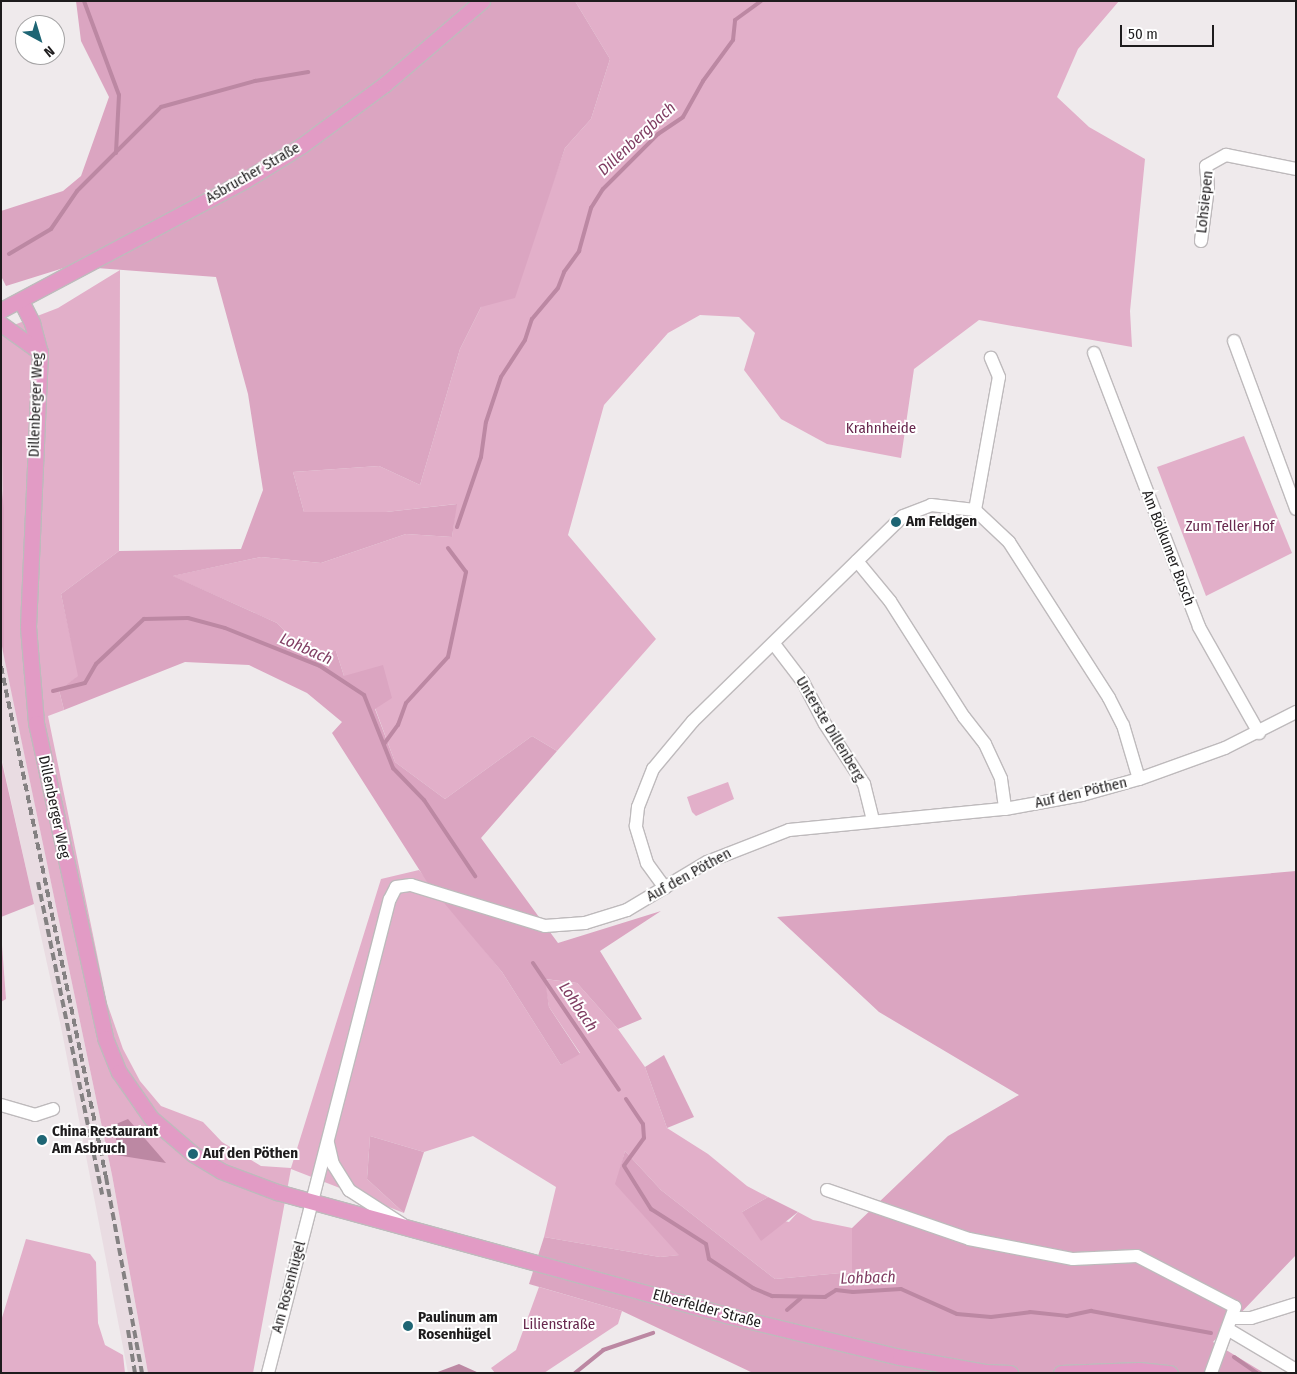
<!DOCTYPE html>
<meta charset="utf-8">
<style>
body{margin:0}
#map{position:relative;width:1297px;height:1374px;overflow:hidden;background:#efeaec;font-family:"Fira Sans Condensed",sans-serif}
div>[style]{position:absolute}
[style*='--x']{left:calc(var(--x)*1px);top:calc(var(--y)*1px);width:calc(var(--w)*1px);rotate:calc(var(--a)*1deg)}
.built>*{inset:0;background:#e9dce2}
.green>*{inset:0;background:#e2afc9}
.forest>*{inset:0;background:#dba5c1}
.water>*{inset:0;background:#bc88a3}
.stream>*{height:4px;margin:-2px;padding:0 2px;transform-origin:2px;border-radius:2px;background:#bc88a3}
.roads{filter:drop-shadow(1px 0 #bebabc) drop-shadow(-1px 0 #bebabc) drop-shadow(0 1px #bebabc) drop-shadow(0 -1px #bebabc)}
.minor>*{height:12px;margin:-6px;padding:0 6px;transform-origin:6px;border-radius:6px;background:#fff}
.major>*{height:15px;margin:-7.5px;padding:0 7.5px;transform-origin:7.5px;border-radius:7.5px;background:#e29bc5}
.rail>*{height:4px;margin-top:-2px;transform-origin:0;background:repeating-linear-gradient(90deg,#848182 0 8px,transparent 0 12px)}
.dots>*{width:14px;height:14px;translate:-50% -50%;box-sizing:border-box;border:2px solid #fff;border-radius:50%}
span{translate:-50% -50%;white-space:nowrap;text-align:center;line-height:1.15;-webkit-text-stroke:4px #fff;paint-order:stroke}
.street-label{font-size:15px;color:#1e1c1d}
.park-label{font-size:15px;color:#68284e}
.poi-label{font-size:15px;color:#1e1c1d;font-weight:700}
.left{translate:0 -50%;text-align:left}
.water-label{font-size:16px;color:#803e63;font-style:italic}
.frame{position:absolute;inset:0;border:2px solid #1e1c1d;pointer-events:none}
.north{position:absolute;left:15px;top:15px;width:50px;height:50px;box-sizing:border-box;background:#fff;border:1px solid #a5a4a5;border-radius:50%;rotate:141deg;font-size:14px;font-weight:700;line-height:20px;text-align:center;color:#1e1c1d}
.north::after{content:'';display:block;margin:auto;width:18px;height:22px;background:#1e6574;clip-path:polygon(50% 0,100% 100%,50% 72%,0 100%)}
.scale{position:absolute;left:1120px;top:25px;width:94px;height:22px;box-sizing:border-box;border:2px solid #1e1c1d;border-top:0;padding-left:6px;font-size:15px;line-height:18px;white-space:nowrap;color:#1e1c1d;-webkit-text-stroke:4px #fff;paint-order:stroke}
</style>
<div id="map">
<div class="built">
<div style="clip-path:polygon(1px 641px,112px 1175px,148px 1373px,128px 1373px,61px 1027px,1px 755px)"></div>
</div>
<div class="green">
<div style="clip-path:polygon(575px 1px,1119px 1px,1078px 49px,1057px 97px,1089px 127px,1145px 159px,1130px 311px,1132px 347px,979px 320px,914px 369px,901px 458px,827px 444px,781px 419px,744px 370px,755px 333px,739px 317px,700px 315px,668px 333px,604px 405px,568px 535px,656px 639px,557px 751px,532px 736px,445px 799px,395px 762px,375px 708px,344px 676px,336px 651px,305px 651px,277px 623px,172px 576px,261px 557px,321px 563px,406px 534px,452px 537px,456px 504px,386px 512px,304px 512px,293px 472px,379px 466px,420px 485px,460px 349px,481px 307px,543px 210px,565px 148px,591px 119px,610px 59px)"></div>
<div style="clip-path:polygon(120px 270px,119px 551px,61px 594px,79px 676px,59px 690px,64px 710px,48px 716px,107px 1003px,123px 1049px,140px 1081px,161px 1106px,203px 1122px,222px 1142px,261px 1166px,291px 1168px,381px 879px,419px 870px,502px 972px,561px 1065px,580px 1053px,549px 1007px,544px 979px,577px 983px,618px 1029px,645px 1067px,667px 1128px,708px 1154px,747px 1186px,768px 1197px,742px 1212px,789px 1222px,798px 1212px,813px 1220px,852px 1228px,852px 1272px,775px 1279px,661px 1190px,625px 1151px,616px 1184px,680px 1255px,660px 1257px,544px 1237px,556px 1187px,473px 1136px,424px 1152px,370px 1136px,367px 1179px,404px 1213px,291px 1169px,253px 1373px,148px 1373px,112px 1175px,4px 657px,1px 330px,58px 308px)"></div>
<div style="clip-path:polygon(1244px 436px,1292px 553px,1206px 596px,1157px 467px)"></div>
<div style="clip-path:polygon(728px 782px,734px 799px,696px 816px,692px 812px,687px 797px)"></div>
<div style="clip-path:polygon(1px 932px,6px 999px,1px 1002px)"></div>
<div style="clip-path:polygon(26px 1239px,90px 1254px,96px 1262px,98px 1323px,105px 1345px,123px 1355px,125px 1373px,1px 1373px,1px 1321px)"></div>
<div style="clip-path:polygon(539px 1287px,622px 1311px,618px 1324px,544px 1373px,495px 1373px,491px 1368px,516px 1350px)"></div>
</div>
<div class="forest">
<div style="clip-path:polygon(76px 1px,575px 1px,610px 59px,591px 119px,565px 148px,515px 298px,481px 307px,460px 349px,420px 485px,379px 466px,293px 472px,304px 512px,386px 512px,457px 504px,452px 537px,406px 534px,321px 563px,261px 557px,173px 576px,277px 623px,305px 651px,336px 651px,344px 676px,383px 665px,392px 698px,375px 709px,395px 762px,445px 799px,532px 736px,557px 751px,481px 838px,558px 943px,661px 911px,600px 951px,642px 1019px,618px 1029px,577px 983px,545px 979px,549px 1007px,580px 1054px,561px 1065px,502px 972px,429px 885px,332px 733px,342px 722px,307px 693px,249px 665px,185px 662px,64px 710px,59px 690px,78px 676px,61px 594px,119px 551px,241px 549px,263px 490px,248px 394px,216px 277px,70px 266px,6px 286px,1px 276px,1px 211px,63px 191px,81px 176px,109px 97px,81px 41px)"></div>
<div style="clip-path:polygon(1px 482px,4px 509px,4px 657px,1px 641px)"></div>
<div style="clip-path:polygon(1px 758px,34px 904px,1px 917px)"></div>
<div style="clip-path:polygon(1296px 871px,1296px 1255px,1213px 1342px,1264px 1373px,753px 1373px,622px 1311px,529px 1284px,544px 1237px,660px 1257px,679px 1255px,615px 1184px,625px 1151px,661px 1190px,775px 1279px,852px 1272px,852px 1228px,948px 1136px,1019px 1095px,879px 1012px,777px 917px)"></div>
<div style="clip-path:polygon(664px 1055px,694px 1117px,667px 1128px,645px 1067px)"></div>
<div style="clip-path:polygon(370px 1136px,424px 1152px,404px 1213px,367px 1179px)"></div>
<div style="clip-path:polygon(768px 1197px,798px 1212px,761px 1241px,742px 1212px)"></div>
</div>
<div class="water">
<div style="clip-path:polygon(128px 1119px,166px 1163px,116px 1155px,116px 1124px)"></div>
<div style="clip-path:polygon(459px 1364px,479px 1373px,435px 1373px)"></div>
</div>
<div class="stream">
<div style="--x:84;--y:1;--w:100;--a:69.6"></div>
<div style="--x:119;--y:95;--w:58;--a:93"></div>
<div style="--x:9;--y:254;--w:49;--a:-30.8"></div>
<div style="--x:51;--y:229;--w:46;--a:-55.6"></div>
<div style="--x:77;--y:191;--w:119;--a:-45"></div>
<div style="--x:161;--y:107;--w:98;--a:-15.5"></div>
<div style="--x:255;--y:81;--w:54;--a:-9.6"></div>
<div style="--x:457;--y:527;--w:74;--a:-71.1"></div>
<div style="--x:481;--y:457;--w:35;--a:-82"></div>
<div style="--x:486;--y:422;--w:47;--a:-71.6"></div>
<div style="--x:501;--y:377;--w:44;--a:-57"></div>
<div style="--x:525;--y:340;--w:22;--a:-72"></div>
<div style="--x:532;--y:319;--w:40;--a:-50"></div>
<div style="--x:558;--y:288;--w:17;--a:-69"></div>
<div style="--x:564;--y:272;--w:26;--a:-54"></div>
<div style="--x:579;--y:251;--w:45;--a:-74.4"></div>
<div style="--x:591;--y:208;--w:22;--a:-58"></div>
<div style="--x:603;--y:189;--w:78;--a:-45"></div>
<div style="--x:658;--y:134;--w:30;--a:-34"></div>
<div style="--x:683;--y:117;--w:41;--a:-60.9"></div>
<div style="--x:703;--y:81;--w:51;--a:-53.8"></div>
<div style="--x:733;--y:40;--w:20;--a:-84"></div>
<div style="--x:735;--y:20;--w:32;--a:-36"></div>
<div style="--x:53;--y:691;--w:33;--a:-14"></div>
<div style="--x:85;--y:683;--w:22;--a:-60"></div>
<div style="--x:96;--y:664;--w:66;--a:-43.2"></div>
<div style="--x:144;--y:619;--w:44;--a:-1.3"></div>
<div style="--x:188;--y:618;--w:38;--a:15"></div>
<div style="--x:225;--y:628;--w:102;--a:21.8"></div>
<div style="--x:320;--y:666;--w:53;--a:33.4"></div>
<div style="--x:364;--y:695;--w:79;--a:68.3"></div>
<div style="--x:393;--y:768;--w:45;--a:45.9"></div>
<div style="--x:424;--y:800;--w:92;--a:56.1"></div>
<div style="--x:384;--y:744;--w:24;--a:-54"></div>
<div style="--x:398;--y:725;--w:23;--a:-70"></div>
<div style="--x:406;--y:703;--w:62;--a:-47.6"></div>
<div style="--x:448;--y:657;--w:87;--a:-78"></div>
<div style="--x:466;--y:572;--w:30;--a:-127"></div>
<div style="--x:533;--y:963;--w:153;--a:55.9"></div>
<div style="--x:626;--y:1099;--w:30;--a:56"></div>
<div style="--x:643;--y:1124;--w:14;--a:86"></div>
<div style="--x:644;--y:1138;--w:34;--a:126"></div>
<div style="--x:624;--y:1166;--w:51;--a:57.9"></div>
<div style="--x:651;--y:1209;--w:65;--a:32.5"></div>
<div style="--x:706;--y:1244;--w:15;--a:79"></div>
<div style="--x:709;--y:1259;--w:53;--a:33.4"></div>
<div style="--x:753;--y:1288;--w:21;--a:23"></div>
<div style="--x:772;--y:1296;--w:53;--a:1.1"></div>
<div style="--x:825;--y:1297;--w:13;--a:-32"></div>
<div style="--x:836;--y:1290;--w:17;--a:7"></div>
<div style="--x:853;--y:1292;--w:48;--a:-3.6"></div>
<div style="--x:901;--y:1289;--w:61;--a:24.1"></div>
<div style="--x:957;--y:1314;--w:34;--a:5"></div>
<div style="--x:991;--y:1317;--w:39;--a:-7"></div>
<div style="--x:1030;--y:1312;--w:37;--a:6"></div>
<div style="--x:1067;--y:1316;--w:25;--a:-12"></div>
<div style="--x:1091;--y:1311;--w:122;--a:10.4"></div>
<div style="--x:787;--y:1310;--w:18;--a:-41"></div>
<div style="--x:1234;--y:1357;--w:28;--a:35"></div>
<div style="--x:575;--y:1373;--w:36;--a:-39"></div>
<div style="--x:603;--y:1350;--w:53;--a:-18.8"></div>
</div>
<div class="roads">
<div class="minor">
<div style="--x:1201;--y:241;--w:53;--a:-82.5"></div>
<div style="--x:1208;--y:188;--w:22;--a:-95"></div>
<div style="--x:1206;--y:166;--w:23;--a:-29"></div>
<div style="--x:1226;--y:155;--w:71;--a:11.3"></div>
<div style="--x:1234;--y:341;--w:179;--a:69.7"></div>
<div style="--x:1094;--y:353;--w:293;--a:69"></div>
<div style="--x:1199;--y:627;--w:122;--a:60.5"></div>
<div style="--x:975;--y:510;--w:135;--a:-79.8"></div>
<div style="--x:999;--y:377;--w:21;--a:-113"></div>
<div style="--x:857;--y:561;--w:52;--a:50.5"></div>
<div style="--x:890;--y:601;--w:138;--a:57.5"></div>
<div style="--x:964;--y:717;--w:34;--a:52"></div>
<div style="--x:985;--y:744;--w:38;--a:65"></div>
<div style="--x:1001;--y:779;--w:30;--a:82"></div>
<div style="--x:774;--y:644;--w:48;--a:52.7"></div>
<div style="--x:803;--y:682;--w:47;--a:62.4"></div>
<div style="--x:825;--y:724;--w:72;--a:57"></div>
<div style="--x:864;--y:784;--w:36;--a:76"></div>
<div style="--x:665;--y:888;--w:31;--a:-126"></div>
<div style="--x:647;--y:863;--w:39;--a:-107"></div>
<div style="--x:636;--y:826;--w:19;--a:-84"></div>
<div style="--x:638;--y:807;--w:41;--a:-68.5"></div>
<div style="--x:653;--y:769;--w:62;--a:-50.2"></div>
<div style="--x:693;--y:721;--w:293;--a:-44.3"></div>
<div style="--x:903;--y:516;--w:30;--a:-21"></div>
<div style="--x:931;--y:505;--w:44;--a:6.5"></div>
<div style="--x:975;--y:510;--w:47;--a:43.3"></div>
<div style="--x:1009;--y:542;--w:185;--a:57.3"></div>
<div style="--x:1109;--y:698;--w:30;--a:63"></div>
<div style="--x:1123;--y:725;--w:56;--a:73.5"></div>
<div style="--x:1;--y:1105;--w:35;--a:16"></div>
<div style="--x:35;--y:1115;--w:19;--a:-18"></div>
<div style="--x:328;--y:1143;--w:22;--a:77"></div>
<div style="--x:333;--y:1164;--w:31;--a:58"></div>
<div style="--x:349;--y:1190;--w:63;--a:32.7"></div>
<div style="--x:827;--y:1190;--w:150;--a:19"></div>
<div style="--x:969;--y:1239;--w:106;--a:10.9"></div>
<div style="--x:1073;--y:1259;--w:64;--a:-2.7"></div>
<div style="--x:1137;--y:1256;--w:110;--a:27.5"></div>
<div style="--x:1235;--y:1307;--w:70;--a:110"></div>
<div style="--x:1232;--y:1318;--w:19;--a:0"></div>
<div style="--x:1251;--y:1318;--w:47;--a:-17.3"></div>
<div style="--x:1229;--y:1330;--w:78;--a:30.8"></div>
<div style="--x:268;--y:1373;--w:489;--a:-75.6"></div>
<div style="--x:390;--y:899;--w:13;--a:-63"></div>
<div style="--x:396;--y:887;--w:15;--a:-8"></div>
<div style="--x:411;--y:885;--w:140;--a:17"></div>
<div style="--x:545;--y:926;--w:40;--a:-4.3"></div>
<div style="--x:585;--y:923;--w:44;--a:-17.2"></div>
<div style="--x:627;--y:910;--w:93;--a:-31"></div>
<div style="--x:707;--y:862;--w:88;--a:-21.3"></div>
<div style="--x:789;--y:830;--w:217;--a:-5.6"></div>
<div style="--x:1005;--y:809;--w:78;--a:-10.3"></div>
<div style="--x:1082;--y:795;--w:59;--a:-15.7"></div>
<div style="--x:1139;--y:779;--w:91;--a:-19.8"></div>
<div style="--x:1225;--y:748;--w:80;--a:-26.9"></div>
</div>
<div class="major">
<div style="--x:21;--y:301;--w:25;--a:63"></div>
<div style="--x:32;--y:323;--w:30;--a:75"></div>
<div style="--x:40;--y:352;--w:275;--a:92.5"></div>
<div style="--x:28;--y:627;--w:96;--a:85.2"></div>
<div style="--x:36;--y:723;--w:322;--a:77.6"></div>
<div style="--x:105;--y:1038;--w:37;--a:68"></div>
<div style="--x:119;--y:1072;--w:56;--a:55.2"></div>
<div style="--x:151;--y:1118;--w:55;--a:40.6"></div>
<div style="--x:193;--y:1154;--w:33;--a:31"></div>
<div style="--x:221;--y:1171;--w:60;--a:20.6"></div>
<div style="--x:277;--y:1192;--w:466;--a:15.3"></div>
<div style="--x:726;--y:1315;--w:179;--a:13.6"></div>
<div style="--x:900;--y:1357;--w:86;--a:10"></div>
<div style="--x:985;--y:1372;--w:25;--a:2"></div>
<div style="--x:1;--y:310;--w:275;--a:-28"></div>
<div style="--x:244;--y:181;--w:67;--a:-31.6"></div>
<div style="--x:301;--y:146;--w:104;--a:-36.4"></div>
<div style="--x:385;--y:84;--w:128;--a:-40.6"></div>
<div style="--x:1;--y:324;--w:48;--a:35.7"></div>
<div style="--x:1061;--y:1373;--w:78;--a:-2.2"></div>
<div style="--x:1139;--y:1370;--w:31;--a:6"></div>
</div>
</div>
<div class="rail">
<div style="--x:1;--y:666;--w:522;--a:78.39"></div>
<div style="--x:106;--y:1177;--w:199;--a:79.6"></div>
<div style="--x:38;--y:882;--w:319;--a:78.4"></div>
<div style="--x:128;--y:1330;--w:44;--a:80.8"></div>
</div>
<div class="dots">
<div style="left:896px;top:522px;background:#1e6574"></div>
<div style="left:42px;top:1140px;background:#1e6574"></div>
<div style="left:193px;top:1154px;background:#1e6574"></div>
<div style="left:408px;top:1326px;background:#1e6574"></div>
</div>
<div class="street-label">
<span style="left:253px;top:173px;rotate:-30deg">Asbrucher Straße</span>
<span style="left:1205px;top:202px;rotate:-84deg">Lohsiepen</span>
<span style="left:36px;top:405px;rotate:-88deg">Dillenberger Weg</span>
<span style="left:1168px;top:548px;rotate:69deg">Am Bölkumer Busch</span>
<span style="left:830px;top:729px;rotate:59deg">Unterste Dillenberg</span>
<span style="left:1081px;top:793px;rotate:-13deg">Auf den Pöthen</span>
<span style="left:54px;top:807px;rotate:78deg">Dillenberger Weg</span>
<span style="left:689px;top:875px;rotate:-29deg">Auf den Pöthen</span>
<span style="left:289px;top:1287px;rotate:-75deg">Am Rosenhügel</span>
<span style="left:707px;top:1309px;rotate:15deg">Elberfelder Straße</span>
</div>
<div class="park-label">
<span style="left:881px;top:429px">Krahnheide</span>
<span style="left:1230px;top:527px">Zum Teller Hof</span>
<span style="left:559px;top:1325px">Lilienstraße</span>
</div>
<div class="poi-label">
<span class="left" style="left:906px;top:522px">Am Feldgen</span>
<span class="left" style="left:52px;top:1140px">China Restaurant<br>Am Asbruch</span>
<span class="left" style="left:203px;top:1154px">Auf den Pöthen</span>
<span class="left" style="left:418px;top:1326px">Paulinum am<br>Rosenhügel</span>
</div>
<div class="water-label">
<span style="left:637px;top:139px;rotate:-43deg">Dillenbergbach</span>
<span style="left:306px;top:649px;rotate:24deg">Lohbach</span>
<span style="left:578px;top:1007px;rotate:56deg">Lohbach</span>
<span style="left:868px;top:1278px;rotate:-2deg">Lohbach</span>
</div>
<div class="frame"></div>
<div class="north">N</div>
<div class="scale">50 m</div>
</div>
